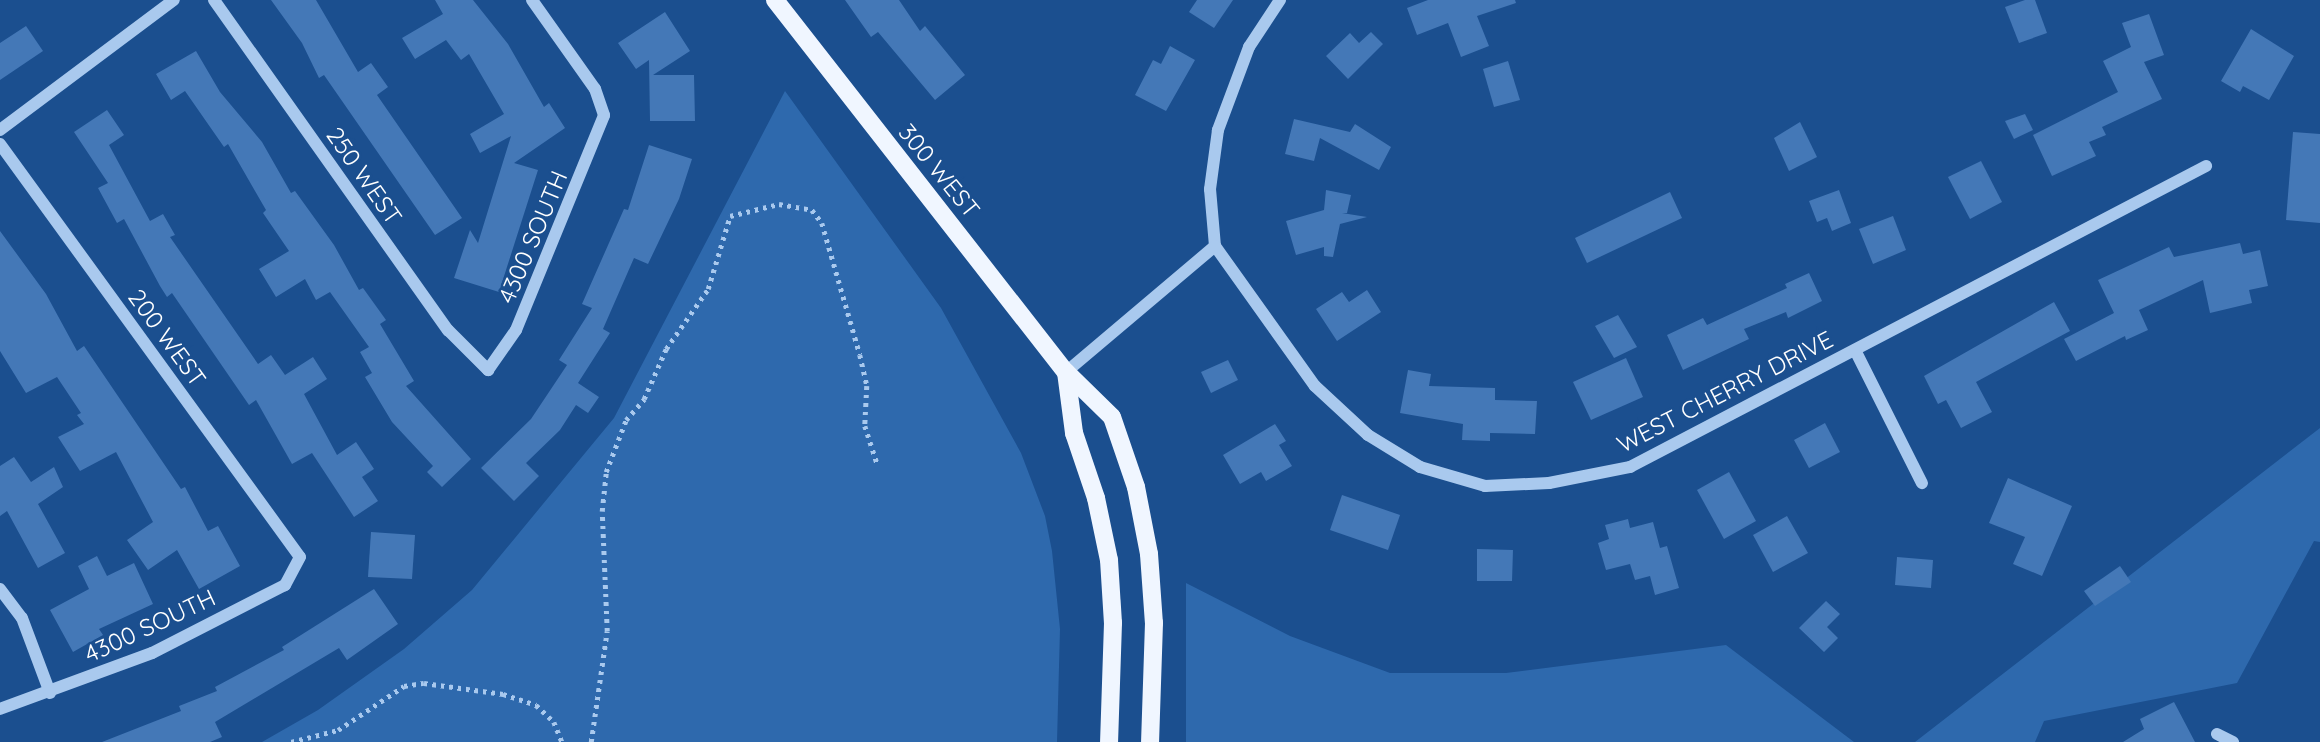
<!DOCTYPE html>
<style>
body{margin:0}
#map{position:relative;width:2320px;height:742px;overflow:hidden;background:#1b4f8f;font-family:Quicksand,sans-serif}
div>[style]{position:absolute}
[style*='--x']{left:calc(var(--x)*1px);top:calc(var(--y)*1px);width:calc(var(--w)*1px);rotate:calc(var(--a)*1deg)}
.green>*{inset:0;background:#2e69ad}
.building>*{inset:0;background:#4478b7}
.path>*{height:4.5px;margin-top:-2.25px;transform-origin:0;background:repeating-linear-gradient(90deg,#a9c9ee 0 3.5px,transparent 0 8.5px)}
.minor>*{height:12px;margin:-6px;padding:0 6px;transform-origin:6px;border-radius:6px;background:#a9c9ee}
.major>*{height:18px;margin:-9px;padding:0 9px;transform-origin:9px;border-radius:9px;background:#f0f6ff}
span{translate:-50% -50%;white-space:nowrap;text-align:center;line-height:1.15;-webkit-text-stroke:5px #1b4f8f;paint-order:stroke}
.street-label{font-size:24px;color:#fff}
</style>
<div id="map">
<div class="green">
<div style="clip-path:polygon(785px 91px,941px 308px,1021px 453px,1045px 516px,1052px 551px,1060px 629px,1057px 742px,262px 742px,318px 710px,404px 649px,472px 590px,614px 418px)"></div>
<div style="clip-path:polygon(2320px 428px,2320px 542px,2314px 541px,2237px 683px,2044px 721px,2035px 742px,1915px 742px)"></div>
<div style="clip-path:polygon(1186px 583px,1290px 636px,1390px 673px,1506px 673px,1726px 645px,1854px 742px,1186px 742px)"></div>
</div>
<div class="building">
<div style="clip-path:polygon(271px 0,316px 0,358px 72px,371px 63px,388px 87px,377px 95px,462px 218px,435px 235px,324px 75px,319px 78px,302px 43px)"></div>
<div style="clip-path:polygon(435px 0,473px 0,508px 44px,544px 107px,549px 103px,565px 128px,514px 163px,538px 170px,499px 292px,454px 278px,470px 230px,478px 243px,511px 136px,480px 153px,470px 134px,504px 114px,469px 54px,461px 60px,446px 40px,415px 59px,402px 38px,443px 14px)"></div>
<div style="clip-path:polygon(845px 0,899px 0,920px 31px,925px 26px,965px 75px,935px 100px,878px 32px,871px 37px)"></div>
<div style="clip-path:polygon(1197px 0,1233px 0,1214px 28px,1189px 12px)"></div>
<div style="clip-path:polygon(1428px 0,1515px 0,1516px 3px,1477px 16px,1489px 46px,1461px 57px,1448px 23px,1417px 35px,1407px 8px)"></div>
<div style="clip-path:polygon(2025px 0,2035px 0,2047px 33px,2019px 43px,2005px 7px)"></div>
<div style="clip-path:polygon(665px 12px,690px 51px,653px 75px,694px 75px,695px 121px,650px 121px,649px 60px,636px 69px,618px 43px)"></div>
<div style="clip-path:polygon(2149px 14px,2164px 55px,2144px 62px,2162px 99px,2102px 127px,2106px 135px,2089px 142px,2096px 156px,2052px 176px,2033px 135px,2118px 92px,2103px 61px,2131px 47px,2122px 23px)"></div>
<div style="clip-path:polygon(26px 26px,43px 51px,0 80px,0 43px)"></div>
<div style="clip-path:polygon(2251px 29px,2294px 56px,2269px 100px,2243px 86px,2240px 92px,2221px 81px)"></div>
<div style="clip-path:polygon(1371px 32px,1383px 44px,1348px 79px,1326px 56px,1350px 33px,1359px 43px)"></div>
<div style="clip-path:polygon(1170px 46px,1195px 60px,1166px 111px,1135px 95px,1153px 60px,1161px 64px)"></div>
<div style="clip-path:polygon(196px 51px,220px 92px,262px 142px,291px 193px,295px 191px,334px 245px,359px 290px,363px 288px,386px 320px,380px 324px,414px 381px,406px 386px,471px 459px,442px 487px,427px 472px,433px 466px,392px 422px,365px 377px,372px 373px,360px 352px,369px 347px,330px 292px,316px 300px,305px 279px,276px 297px,259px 269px,289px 251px,263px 213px,266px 210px,228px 144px,224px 147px,185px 91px,171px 100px,156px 74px)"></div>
<div style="clip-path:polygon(1508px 61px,1520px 100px,1494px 107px,1483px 69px)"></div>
<div style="clip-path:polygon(107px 110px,124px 135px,109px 145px,150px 221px,163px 214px,175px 235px,170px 237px,258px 364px,271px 355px,285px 375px,313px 357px,327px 379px,304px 394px,337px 455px,356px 442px,374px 469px,362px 477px,378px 501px,354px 517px,312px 453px,292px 464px,256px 400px,249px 405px,172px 293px,167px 297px,160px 286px,124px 219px,117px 223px,98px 188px,108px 183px,74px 132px)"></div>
<div style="clip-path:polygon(2025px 114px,2033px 130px,2014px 139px,2005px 121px)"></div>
<div style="clip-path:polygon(1294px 119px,1350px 132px,1355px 124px,1391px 147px,1379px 170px,1320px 138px,1314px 161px,1285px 154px)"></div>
<div style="clip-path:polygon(1800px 122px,1817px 157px,1789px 171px,1774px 138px)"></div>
<div style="clip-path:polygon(2293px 132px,2320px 134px,2320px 223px,2286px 220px)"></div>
<div style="clip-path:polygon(649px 145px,692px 159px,679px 199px,648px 264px,634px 258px,603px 329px,610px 333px,578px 383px,599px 397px,588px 413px,576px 405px,560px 430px,526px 463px,539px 476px,514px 501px,481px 468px,531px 419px,567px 365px,559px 360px,592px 308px,582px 304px,624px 209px,628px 210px)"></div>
<div style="clip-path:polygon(1981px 161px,2002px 202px,1970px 219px,1948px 177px)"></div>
<div style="clip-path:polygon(1326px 190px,1351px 195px,1347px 213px,1342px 213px,1367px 217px,1340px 224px,1333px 257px,1324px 256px,1324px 247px,1296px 255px,1286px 221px,1324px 210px)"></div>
<div style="clip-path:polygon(1839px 190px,1851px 223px,1832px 231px,1827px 218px,1817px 222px,1809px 201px)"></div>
<div style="clip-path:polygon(1670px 192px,1682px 218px,1587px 263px,1575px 238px)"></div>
<div style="clip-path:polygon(1893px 216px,1906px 250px,1873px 264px,1859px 229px)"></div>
<div style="clip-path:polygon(0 231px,46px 294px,77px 351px,84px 346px,181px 489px,185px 487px,208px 531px,218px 526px,240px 566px,199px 589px,177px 550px,148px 570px,127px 540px,153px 522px,116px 452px,80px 471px,58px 437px,84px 424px,77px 415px,81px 413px,57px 377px,26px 393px,0 351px)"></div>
<div style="clip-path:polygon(2240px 243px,2243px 254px,2260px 250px,2268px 286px,2249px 290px,2252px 303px,2210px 313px,2203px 280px,2139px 310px,2148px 330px,2126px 340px,2125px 336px,2076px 361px,2064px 339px,2114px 313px,2098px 280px,2169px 247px,2174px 257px)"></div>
<div style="clip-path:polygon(1809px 273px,1822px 301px,1788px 318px,1786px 312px,1744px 329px,1749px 339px,1683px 370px,1667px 335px,1703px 318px,1707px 325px,1787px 288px,1785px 284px)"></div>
<div style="clip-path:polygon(1367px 290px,1381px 312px,1337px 341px,1316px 309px,1342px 292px,1349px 302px)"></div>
<div style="clip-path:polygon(2054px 302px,2070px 331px,1976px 382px,1992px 412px,1961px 428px,1946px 400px,1938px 404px,1924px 376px)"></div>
<div style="clip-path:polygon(1618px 315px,1637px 347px,1614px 358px,1595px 326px)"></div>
<div style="clip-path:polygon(1626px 358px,1643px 397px,1591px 420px,1573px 382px)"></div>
<div style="clip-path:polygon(1228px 360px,1238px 380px,1211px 393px,1201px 372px)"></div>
<div style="clip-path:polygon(1408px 370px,1431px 374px,1429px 386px,1495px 388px,1495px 400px,1537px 401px,1535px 434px,1490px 433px,1490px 441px,1462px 440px,1463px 424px,1400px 413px)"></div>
<div style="clip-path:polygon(1825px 423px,1840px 452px,1809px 468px,1794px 440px)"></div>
<div style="clip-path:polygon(1275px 424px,1286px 441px,1279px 445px,1292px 466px,1266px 481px,1261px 472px,1240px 484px,1223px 455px)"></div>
<div style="clip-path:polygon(14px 457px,31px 482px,54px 467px,63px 487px,38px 504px,65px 553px,38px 568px,7px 511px,0 516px,0 466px)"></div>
<div style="clip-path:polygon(1729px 472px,1756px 521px,1724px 539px,1697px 490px)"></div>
<div style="clip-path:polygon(2008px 478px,2072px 506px,2042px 576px,2013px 564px,2025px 537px,1989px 523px)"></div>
<div style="clip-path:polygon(1342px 495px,1400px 515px,1388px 550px,1330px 530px)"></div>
<div style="clip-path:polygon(1787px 516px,1808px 553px,1773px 572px,1753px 535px)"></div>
<div style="clip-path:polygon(1628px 519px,1630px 528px,1653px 522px,1660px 548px,1667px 546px,1679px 588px,1655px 595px,1650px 576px,1635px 580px,1630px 564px,1606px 570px,1598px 543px,1609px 539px,1605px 525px)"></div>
<div style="clip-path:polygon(371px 532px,415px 535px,412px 579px,368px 577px)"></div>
<div style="clip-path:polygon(1477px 549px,1513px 550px,1512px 581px,1477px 581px)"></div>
<div style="clip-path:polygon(97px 556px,107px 576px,134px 563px,153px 604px,99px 629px,103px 635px,73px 652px,50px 610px,89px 589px,78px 566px)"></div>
<div style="clip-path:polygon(1897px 557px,1933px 560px,1931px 588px,1895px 585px)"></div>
<div style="clip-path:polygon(2120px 566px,2131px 582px,2095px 606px,2084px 591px)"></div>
<div style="clip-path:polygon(374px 589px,398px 624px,347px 660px,339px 648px,215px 722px,222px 737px,210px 742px,102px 742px,181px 711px,179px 706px,217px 691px,215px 687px,284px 650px,282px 647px)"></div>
<div style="clip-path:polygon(1826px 601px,1840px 614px,1827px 627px,1838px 638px,1824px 652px,1799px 628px)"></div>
<div style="clip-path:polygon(2174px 702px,2195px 742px,2123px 742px,2144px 729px,2140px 719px)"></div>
</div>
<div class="path">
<div style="--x:291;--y:742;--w:49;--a:-14.3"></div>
<div style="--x:338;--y:730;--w:79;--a:-33.7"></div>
<div style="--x:404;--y:686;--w:20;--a:-9"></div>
<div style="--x:424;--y:683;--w:80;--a:7.9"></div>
<div style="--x:503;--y:694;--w:35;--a:18"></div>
<div style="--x:536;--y:705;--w:25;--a:43"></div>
<div style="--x:554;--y:722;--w:22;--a:68"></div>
<div style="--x:591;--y:742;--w:112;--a:-81.8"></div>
<div style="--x:607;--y:631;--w:120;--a:-92.4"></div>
<div style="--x:602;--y:511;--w:39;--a:-84"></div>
<div style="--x:606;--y:472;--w:56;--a:-69"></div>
<div style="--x:626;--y:420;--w:28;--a:-49"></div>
<div style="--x:644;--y:399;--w:55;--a:-66.3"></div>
<div style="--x:666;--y:349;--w:73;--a:-55"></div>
<div style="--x:708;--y:289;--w:76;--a:-73.2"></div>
<div style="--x:730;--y:216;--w:50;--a:-13.8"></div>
<div style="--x:779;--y:204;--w:34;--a:10"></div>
<div style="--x:812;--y:210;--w:16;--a:52"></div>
<div style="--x:822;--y:223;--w:137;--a:73.9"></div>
<div style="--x:860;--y:355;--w:32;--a:77"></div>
<div style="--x:867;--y:386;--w:40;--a:92.9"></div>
<div style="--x:865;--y:426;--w:38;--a:72"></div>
</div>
<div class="minor">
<div style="--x:214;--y:0;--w:405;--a:54.7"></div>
<div style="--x:448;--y:330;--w:57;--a:45"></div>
<div style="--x:488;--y:370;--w:49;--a:-55"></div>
<div style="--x:516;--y:330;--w:232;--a:-67.7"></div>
<div style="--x:604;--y:115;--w:28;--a:-109"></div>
<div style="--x:595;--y:89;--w:109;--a:-125.3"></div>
<div style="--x:1280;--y:0;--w:56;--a:123.4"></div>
<div style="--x:1249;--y:47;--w:89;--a:110.5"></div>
<div style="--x:1218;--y:130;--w:60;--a:97.7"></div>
<div style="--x:1210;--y:189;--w:57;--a:85"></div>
<div style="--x:1215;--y:246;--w:172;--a:54.5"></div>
<div style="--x:1315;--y:386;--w:72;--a:42.8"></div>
<div style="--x:1368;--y:435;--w:61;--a:31.6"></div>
<div style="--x:1420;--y:467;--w:68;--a:16.3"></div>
<div style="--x:1485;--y:486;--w:64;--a:-2.7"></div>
<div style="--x:1549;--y:483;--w:83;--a:-11.2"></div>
<div style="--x:1630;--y:467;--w:650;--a:-27.59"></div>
<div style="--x:0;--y:130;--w:217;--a:-36.8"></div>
<div style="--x:0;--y:144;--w:510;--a:54.01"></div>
<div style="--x:300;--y:557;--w:32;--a:118"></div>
<div style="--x:285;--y:585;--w:149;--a:152.9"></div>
<div style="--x:152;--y:653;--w:162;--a:159.8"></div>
<div style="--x:1855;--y:350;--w:149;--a:63.3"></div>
<div style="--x:1066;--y:372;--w:195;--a:-40.2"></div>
<div style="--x:0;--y:589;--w:36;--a:53"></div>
<div style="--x:22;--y:618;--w:80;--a:69.5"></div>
<div style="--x:2217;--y:734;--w:18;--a:27"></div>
</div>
<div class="major">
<div style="--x:775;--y:0;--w:472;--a:52"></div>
<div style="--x:1066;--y:372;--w:64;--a:44.4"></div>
<div style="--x:1112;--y:417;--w:74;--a:71.1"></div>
<div style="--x:1136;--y:487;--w:68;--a:79"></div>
<div style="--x:1149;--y:554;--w:69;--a:85.9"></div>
<div style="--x:1154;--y:623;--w:119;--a:91.9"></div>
<div style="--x:1066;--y:372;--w:62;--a:82.5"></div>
<div style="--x:1074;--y:433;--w:69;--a:71.3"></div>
<div style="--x:1096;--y:498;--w:63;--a:78.2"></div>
<div style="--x:1109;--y:560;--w:63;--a:86.4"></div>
<div style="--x:1113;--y:623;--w:119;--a:91.9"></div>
</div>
<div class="street-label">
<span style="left:939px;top:171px;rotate:51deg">300 WEST</span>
<span style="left:364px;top:176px;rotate:55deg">250 WEST</span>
<span style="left:533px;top:237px;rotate:-67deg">4300 SOUTH</span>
<span style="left:167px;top:338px;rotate:54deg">200 WEST</span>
<span style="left:1725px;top:392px;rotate:-27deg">WEST CHERRY DRIVE</span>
<span style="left:150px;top:626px;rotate:-25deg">4300 SOUTH</span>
</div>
</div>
